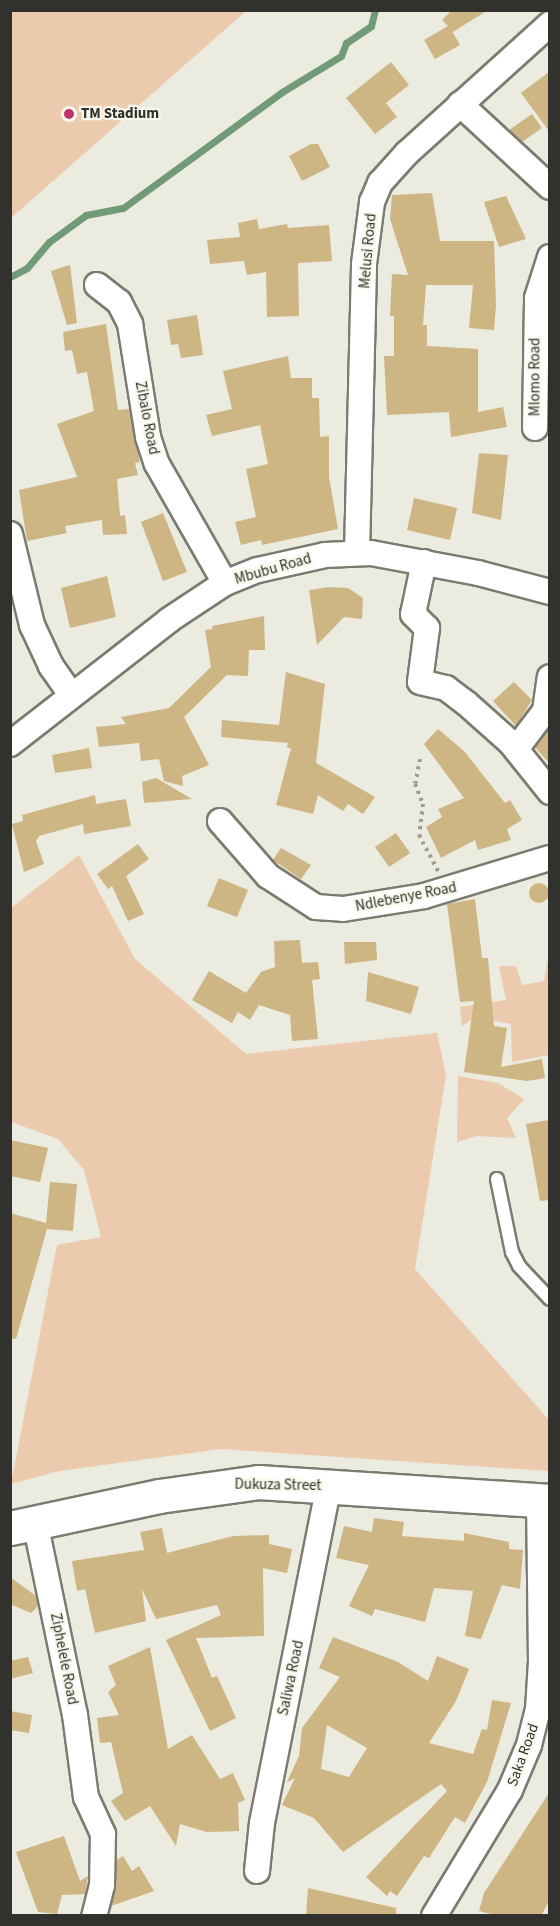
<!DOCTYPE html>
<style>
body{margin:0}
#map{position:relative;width:560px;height:1926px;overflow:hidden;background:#ebebdf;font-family:"Source Sans 3",sans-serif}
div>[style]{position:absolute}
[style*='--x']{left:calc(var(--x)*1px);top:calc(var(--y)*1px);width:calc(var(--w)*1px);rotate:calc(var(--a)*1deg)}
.green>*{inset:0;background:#ebcaad}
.stream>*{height:7px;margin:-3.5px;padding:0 3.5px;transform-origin:3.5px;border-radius:3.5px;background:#719b77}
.building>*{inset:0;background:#cdb584}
.round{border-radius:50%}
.path>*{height:4px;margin-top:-2px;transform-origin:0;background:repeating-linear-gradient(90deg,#9b9b92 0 3px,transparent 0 7.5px)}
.roads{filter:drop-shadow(2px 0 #7b7b70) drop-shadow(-2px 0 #7b7b70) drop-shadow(0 2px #7b7b70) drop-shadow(0 -2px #7b7b70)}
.service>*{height:12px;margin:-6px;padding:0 6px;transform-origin:6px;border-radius:6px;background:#fff}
.minor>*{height:24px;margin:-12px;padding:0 12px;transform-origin:12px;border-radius:12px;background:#fff}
.secondary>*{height:33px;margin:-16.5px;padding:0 16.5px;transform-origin:16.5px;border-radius:16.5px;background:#fff}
.dots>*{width:16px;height:16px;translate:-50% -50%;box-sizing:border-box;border:3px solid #f8f8ec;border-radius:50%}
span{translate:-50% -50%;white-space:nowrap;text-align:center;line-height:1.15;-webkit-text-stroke:4.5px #f8f8ec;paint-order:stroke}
.poi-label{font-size:15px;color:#31312d;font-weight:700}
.left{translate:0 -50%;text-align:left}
.street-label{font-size:15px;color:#31312d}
.frame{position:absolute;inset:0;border:12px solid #31312d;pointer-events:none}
</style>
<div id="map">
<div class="green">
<div style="clip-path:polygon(11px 10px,246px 10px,246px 11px,11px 218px)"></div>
<div style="clip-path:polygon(79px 855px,135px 959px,246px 1054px,437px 1033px,446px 1075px,415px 1269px,549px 1420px,549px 1471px,221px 1449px,59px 1471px,11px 1484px,57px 1245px,101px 1237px,84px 1170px,58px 1139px,11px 1122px,11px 908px)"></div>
<div style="clip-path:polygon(549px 953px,549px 1055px,512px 1062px,511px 1024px,475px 1017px,462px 1026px,460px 1007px,506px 1000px,499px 966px,516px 966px,522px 985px,544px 981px)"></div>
<div style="clip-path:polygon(458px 1076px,498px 1083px,524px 1099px,507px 1118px,516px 1138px,476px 1136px,457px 1142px)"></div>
</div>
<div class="stream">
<div style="--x:10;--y:277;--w:19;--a:-28"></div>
<div style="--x:27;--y:268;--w:34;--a:-50"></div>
<div style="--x:49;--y:242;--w:46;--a:-36.1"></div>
<div style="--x:86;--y:215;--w:38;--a:-11"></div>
<div style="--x:123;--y:208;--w:197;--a:-36.1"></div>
<div style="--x:282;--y:92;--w:69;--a:-31.4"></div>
<div style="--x:341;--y:56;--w:14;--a:-69"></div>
<div style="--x:346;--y:43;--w:30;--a:-34"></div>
<div style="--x:371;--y:26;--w:16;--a:-76"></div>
</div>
<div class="building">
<div style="clip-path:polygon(452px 10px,488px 10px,453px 32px,451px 29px,460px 45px,435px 59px,424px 40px,448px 26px,442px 20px)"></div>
<div style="clip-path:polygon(391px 62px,409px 85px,386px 103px,397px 117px,375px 134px,346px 98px)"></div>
<div style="clip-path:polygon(549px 72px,549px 131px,521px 93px)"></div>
<div style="clip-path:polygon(532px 114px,542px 128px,522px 142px,509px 130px)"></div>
<div style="clip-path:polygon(311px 144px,318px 144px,330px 167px,302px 181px,289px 156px)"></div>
<div style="clip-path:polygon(432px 193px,440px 241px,494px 241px,496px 306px,494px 330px,469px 328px,473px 285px,426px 285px,423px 325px,427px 325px,427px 346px,478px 349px,478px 412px,503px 407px,507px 427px,451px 437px,449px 412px,387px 415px,384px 356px,394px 356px,394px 316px,390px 316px,392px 274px,408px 275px,390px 219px,392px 195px)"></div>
<div style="clip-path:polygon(506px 196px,526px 239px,499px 247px,484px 202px)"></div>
<div style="clip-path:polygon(257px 219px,259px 229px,287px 224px,288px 228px,329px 225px,332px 261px,298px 263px,299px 316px,267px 317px,266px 272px,247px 275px,244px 261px,210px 264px,207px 240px,240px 237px,238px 223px)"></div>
<div style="clip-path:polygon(70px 265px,77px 323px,67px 325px,51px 271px)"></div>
<div style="clip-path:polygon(197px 315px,203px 355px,181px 358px,178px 344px,171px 345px,167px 320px)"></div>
<div style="clip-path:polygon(106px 324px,118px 410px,129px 409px,140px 462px,135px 463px,138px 475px,117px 479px,120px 516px,125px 515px,127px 534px,103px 535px,102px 520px,65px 526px,67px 533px,27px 541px,19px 490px,77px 477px,57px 424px,94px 411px,87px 372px,77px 374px,72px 350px,65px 351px,63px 332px)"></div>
<div style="clip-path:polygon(288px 356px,291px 378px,312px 378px,312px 398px,319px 398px,320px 437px,329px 436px,329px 477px,338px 529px,262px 545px,261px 540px,241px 545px,235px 522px,256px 517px,246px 469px,268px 464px,260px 425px,212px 436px,206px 415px,232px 409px,223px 371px)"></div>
<div style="clip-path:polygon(479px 453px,508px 455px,501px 520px,472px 513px)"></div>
<div style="clip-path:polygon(414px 498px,457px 508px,450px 540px,407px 530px)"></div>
<div style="clip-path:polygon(163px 513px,187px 572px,163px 581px,141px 522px)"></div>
<div style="clip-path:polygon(107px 576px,116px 617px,70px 628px,61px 588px)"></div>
<div style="clip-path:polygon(329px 587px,348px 588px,363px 598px,362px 619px,344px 617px,317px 645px,309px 590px)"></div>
<div style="clip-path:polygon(264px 616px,265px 650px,249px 650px,248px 676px,227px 675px,184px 717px,209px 765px,182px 776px,183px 786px,164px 781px,159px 759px,141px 761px,139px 743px,99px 747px,96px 727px,126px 724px,121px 717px,169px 708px,211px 667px,205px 630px,213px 629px,212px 626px)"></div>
<div style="clip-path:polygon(286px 672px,325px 684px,316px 763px,375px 797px,363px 814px,348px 804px,343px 811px,318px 795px,313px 814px,276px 805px,291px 748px,287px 748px,288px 743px,221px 737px,222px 720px,279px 725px)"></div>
<div style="clip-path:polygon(514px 682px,532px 700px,516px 726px,493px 701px)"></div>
<div style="clip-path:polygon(438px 729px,464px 751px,505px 803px,510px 800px,522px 820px,507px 829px,511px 840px,478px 850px,475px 840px,441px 858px,426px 827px,442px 817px,438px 809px,464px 798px,424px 744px)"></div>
<div style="clip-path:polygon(549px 729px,549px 763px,535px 747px)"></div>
<div style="clip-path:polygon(89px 748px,92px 768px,55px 773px,52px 755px)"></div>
<div style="clip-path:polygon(156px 778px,192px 799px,144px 803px,142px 782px)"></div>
<div style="clip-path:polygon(95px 795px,96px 804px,126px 799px,131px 826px,84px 834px,83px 824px,39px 836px,36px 841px,44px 864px,24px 872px,12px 824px,23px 821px,22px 815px)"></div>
<div style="clip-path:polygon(396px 833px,410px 853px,389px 867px,375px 847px)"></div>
<div style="clip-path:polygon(138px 844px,149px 859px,126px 876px,144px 914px,128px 921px,112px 886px,108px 889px,97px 874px)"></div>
<div style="clip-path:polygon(281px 848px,311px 865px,301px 879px,273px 860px)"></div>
<div style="clip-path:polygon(219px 878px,248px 890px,237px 917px,207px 906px)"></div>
<div class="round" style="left:529px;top:883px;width:20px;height:20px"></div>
<div style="clip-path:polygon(475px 899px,482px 958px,488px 958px,494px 1026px,507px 1028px,501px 1067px,542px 1059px,545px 1078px,527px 1081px,464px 1072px,474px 1001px,460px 1002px,447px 904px)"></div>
<div style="clip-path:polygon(300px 940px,302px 963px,318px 962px,320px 979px,312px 980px,318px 1039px,292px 1041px,290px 1015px,259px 1005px,250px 1020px,238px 1012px,232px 1023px,192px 1000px,209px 971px,246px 993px,261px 972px,275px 967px,274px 941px)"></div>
<div style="clip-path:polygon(344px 942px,376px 942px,377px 960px,345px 964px)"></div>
<div style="clip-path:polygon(368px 972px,419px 987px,411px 1014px,366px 1001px)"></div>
<div style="clip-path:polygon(549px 1120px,549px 1200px,540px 1201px,526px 1124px)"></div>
<div style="clip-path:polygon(10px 1140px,48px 1148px,40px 1182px,10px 1176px)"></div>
<div style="clip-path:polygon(50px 1182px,77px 1184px,73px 1231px,47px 1229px,16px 1339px,10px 1338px,10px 1213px,46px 1223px)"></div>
<div style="clip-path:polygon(374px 1518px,404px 1522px,402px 1536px,464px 1541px,464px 1533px,509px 1542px,509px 1549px,523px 1550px,520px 1589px,502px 1585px,481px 1639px,465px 1636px,473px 1591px,434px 1588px,425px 1622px,375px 1609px,372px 1616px,349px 1606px,369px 1565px,336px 1558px,344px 1526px,372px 1532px)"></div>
<div style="clip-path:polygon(162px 1528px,167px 1553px,233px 1536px,269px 1535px,269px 1544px,292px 1549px,287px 1573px,263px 1568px,264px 1636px,196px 1638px,212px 1678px,217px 1676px,236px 1718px,210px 1731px,166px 1640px,221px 1615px,217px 1605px,156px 1619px,142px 1589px,146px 1621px,95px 1633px,85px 1589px,77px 1591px,72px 1561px,144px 1550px,140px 1532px)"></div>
<div style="clip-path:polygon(10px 1577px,36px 1596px,38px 1606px,31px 1613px,10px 1604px)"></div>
<div style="clip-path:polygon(evenodd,333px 1637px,398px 1662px,428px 1681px,437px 1656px,469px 1669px,456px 1701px,429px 1743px,473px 1754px,482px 1729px,487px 1730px,492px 1700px,511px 1703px,487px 1782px,465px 1823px,455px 1817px,429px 1858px,424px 1856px,397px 1896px,390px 1891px,387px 1896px,366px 1877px,447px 1791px,441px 1784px,343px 1852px,314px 1818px,282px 1805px,295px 1778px,287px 1782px,299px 1756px,302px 1728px,340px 1677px,319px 1668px,333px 1637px,327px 1725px,367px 1748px,349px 1777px,321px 1769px,327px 1725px)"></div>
<div style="clip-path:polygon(150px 1647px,168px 1749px,192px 1735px,220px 1779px,233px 1773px,245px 1800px,238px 1803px,239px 1831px,207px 1832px,180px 1824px,176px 1846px,150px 1806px,125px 1821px,111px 1801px,123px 1793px,111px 1742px,100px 1743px,97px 1718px,119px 1715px,108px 1692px,116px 1685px,108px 1666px)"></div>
<div style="clip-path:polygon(28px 1657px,33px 1673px,10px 1679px,10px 1661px)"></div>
<div style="clip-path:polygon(10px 1711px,32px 1715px,29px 1733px,10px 1730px)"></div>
<div style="clip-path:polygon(549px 1793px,549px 1901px,541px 1916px,499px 1916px,479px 1911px,484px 1893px)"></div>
<div style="clip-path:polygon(64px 1836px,80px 1881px,88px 1876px,85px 1894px,62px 1895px,57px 1914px,38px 1912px,16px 1852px)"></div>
<div style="clip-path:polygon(123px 1856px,132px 1871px,139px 1866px,154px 1891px,111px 1906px,117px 1860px)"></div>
<div style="clip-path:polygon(308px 1888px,396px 1908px,396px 1916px,306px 1916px)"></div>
</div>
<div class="path">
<div style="--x:420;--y:759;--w:25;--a:101"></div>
<div style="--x:415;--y:784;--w:22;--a:68"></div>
<div style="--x:423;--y:804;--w:31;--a:97"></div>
<div style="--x:419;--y:835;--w:41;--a:62.2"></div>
</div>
<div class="roads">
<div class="service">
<div style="--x:497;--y:1179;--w:75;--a:78.4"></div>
<div style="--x:512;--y:1252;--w:16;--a:63"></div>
<div style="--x:519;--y:1266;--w:45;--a:46.8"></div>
</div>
<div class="minor">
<div style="--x:460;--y:104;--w:122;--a:42.7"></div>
<div style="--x:97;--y:285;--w:28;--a:38"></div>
<div style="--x:119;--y:302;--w:25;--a:63"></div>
<div style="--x:130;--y:324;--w:114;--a:80.9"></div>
<div style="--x:148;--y:437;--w:28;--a:72"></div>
<div style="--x:157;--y:464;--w:137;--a:60.3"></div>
<div style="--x:535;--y:428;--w:130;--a:-89.1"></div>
<div style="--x:537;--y:298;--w:43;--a:-72.4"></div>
<div style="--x:10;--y:534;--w:94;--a:76.4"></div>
<div style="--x:32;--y:625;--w:45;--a:65.1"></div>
<div style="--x:51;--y:666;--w:35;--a:55"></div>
<div style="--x:357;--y:553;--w:289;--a:-88.6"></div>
<div style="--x:364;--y:264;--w:63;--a:-82.6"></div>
<div style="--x:372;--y:202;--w:21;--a:-67"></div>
<div style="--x:380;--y:183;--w:40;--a:-48"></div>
<div style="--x:407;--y:153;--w:193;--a:-42.1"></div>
<div style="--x:424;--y:562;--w:53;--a:101.9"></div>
<div style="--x:413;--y:614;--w:20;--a:45"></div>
<div style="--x:427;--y:628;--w:54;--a:97.4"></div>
<div style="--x:420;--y:682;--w:27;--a:13"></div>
<div style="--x:446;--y:688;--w:25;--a:37"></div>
<div style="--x:466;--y:703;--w:59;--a:41.6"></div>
<div style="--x:510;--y:742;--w:64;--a:51.3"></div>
<div style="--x:10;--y:744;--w:202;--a:-37.9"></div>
<div style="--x:169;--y:620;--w:67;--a:-33.5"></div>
<div style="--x:225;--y:583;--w:35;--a:-22"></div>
<div style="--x:258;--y:570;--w:69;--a:-12.6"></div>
<div style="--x:325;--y:555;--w:46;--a:-2.5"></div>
<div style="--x:371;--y:553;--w:109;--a:10.6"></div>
<div style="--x:478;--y:573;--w:74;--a:14.8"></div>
<div style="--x:516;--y:749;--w:48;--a:-52.7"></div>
<div style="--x:545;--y:711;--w:34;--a:-82"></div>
<div style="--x:220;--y:821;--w:73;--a:48.9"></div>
<div style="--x:268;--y:876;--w:57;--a:32.9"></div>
<div style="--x:316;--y:907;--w:27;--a:4"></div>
<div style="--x:343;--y:909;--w:82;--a:-9.1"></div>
<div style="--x:424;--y:896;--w:132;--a:-16.8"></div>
<div style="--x:35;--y:1522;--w:197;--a:78.3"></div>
<div style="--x:75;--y:1715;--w:83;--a:82.4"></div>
<div style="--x:86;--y:1797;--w:41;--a:65.3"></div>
<div style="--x:103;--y:1834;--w:51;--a:91.1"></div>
<div style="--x:102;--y:1885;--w:32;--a:104"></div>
<div style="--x:257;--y:1871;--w:48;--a:-84.1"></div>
<div style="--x:262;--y:1823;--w:344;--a:-78.8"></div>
<div style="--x:434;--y:1916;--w:147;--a:-58.9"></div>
<div style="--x:510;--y:1790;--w:49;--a:-67.1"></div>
<div style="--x:529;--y:1745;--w:36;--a:-76"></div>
<div style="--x:538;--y:1710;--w:49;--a:-86.5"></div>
<div style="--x:541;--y:1661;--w:160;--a:-90.7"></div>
</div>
<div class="secondary">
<div style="--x:10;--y:1528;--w:152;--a:-12.1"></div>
<div style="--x:159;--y:1496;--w:100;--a:-8"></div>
<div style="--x:258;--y:1482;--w:293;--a:3.7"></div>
</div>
</div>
<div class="dots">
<div style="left:69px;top:114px;background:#be336a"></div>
</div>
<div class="poi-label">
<span class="left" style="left:81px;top:114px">TM Stadium</span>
</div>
<div class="street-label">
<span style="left:368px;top:251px;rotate:-85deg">Melusi Road</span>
<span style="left:535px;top:377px;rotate:-90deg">Mlomo Road</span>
<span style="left:147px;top:418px;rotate:79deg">Zibalo Road</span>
<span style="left:273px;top:569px;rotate:-16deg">Mbubu Road</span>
<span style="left:406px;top:897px;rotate:-11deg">Ndlebenye Road</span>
<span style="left:278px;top:1485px;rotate:1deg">Dukuza Street</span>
<span style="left:64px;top:1659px;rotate:79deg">Ziphelele Road</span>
<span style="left:291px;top:1678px;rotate:-78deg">Saliwa Road</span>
<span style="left:523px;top:1755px;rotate:-70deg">Saka Road</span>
</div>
<div class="frame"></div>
</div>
